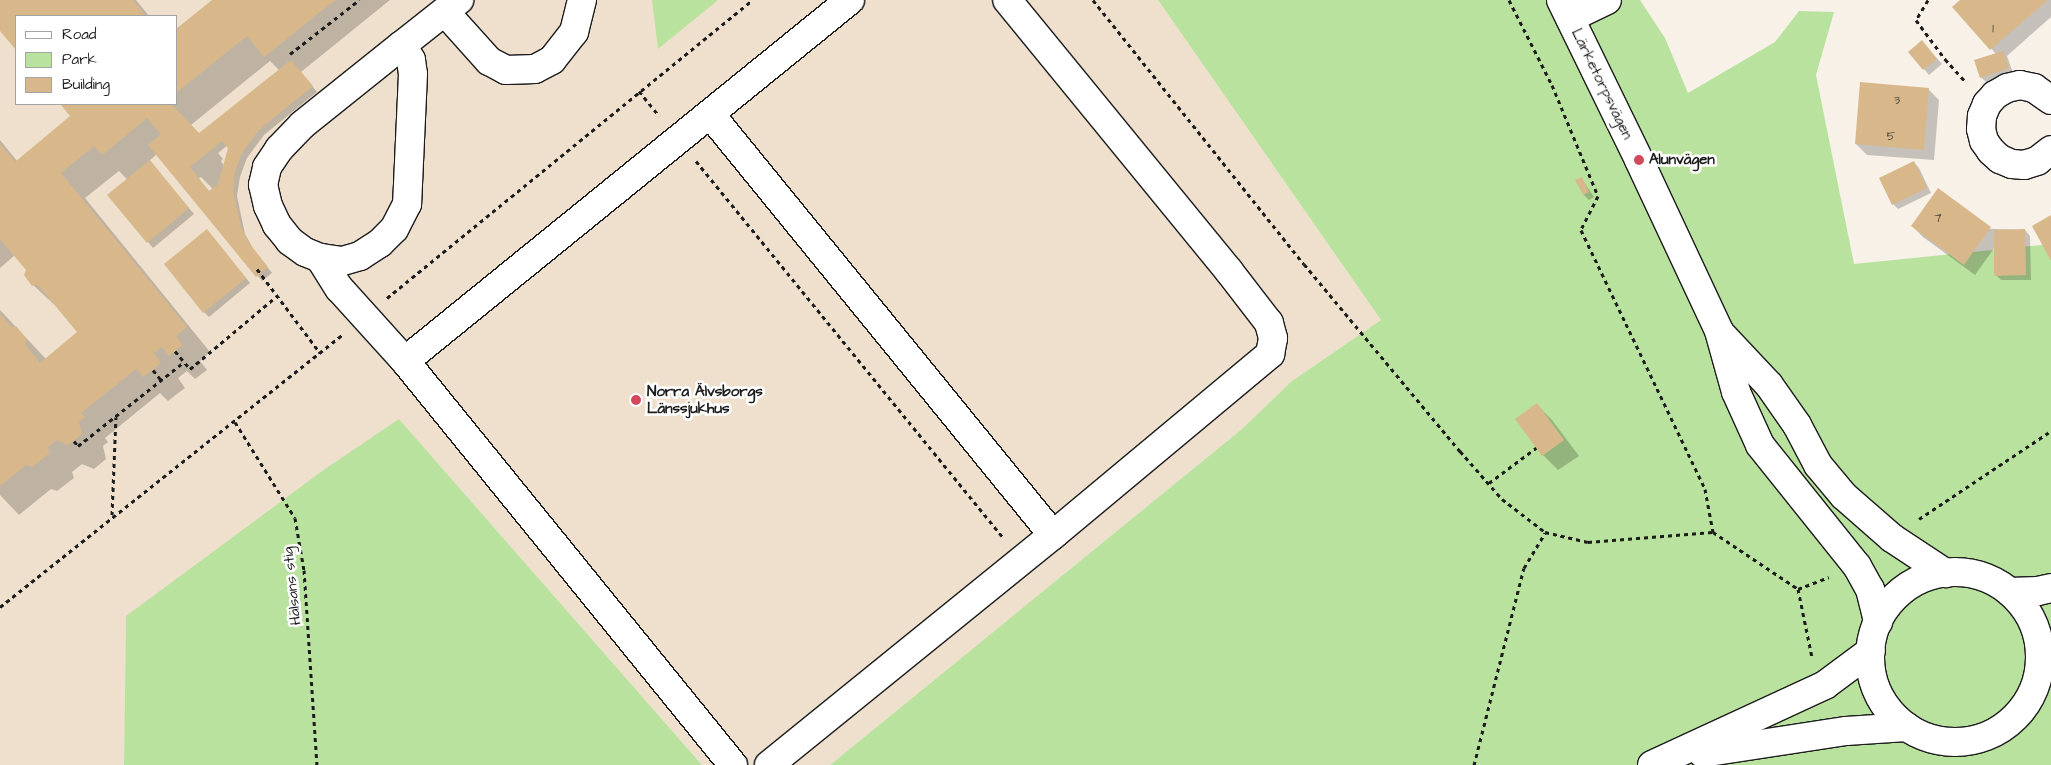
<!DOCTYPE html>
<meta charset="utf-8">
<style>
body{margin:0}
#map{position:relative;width:2051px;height:765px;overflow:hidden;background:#f7f1e8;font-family:"Architects Daughter",sans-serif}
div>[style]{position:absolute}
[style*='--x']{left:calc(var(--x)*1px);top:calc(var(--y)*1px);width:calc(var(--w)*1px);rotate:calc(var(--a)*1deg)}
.built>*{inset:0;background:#eee0cc}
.green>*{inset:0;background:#b9e29e}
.shadow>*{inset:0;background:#0003}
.building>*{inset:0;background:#d8b88b}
.path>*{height:3px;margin-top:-1.5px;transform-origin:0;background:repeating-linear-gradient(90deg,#1c1c1c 0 4px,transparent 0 8px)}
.roads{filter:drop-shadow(1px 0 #1c1c1c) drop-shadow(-1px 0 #1c1c1c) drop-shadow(0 1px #1c1c1c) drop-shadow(0 -1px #1c1c1c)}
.minor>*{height:28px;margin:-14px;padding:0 14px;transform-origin:14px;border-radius:14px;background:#fff}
.minor>.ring{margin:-14px;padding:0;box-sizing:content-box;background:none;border:28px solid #fff;border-radius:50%}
.dots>*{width:14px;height:14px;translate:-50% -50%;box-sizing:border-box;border:2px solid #fff;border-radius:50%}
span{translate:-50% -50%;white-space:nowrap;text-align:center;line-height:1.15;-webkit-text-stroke:5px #fff;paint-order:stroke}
.number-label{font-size:12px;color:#4b4338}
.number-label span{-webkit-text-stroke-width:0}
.street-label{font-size:15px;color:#1c1c1c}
.poi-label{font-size:15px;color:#1c1c1c;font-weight:700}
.left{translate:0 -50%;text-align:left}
.legend{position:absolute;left:15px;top:15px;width:162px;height:90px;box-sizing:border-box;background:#fff;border:1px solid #a4a4a4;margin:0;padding:6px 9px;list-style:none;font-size:15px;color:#1c1c1c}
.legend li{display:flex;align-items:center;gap:10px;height:25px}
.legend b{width:25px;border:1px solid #a4a4a4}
</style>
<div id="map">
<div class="built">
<div style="clip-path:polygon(evenodd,0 0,1158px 0,1381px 320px,1292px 381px,1242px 429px,830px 765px,702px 765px,399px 419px,126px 616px,124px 765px,0 765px,0 0,16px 16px,176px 16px,176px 104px,16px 104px,16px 16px)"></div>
</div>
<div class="green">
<div style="clip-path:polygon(652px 0,718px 0,658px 49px)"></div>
<div style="clip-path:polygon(1158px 0,1640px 0,1665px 38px,1688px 93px,1775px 42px,1799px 11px,1834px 12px,1816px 75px,1854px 264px,2051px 244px,2051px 765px,830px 765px,1242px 429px,1292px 381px,1381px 320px)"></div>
<div style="clip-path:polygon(399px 419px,702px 765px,124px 765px,126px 616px,325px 469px)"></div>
</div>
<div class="shadow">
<div style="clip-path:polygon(0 0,136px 0,149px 16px,16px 16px,16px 48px,0 29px)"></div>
<div style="clip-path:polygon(evenodd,214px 0,390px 0,301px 72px,317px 92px,264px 135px,247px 158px,240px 177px,237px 196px,245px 234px,254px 250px,272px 273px,262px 281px,157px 154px,149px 161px,194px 214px,153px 248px,109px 195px,128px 180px,119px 171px,85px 198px,210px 352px,200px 361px,207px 370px,195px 379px,187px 371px,178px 378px,185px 388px,177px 394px,168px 401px,160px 393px,105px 438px,108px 442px,103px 446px,106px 459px,94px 469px,82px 464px,72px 472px,74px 478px,57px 491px,51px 489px,19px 515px,0 495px,0 310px,46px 359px,78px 333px,59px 309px,33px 285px,27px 270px,15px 255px,0 268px,0 140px,17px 161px,72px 117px,61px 104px,176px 104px,176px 31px,214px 0,270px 61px,280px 71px,200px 135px,191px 125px,270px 61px,214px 0,228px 145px,229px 147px,224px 166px,221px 161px,223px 159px,218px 153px,228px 145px,214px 0,201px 177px,213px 189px,210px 192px,198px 179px,201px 177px)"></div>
<div style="clip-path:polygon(1962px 0,2051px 0,2051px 17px,2007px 56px,2013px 73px,1986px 82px,1981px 77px,1996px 54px,1954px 7px)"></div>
<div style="clip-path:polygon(1927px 47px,1942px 64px,1929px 75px,1910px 52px)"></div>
<div style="clip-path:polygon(1928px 89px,1939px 100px,1934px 160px,1867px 155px,1856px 144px)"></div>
<div style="clip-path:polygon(1914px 162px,1919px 168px,1931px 193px,1898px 209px,1893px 204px)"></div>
<div style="clip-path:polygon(1582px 179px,1594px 197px,1589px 200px,1584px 195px)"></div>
<div style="clip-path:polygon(1912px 226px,2025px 230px,2030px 236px,2031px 280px,2001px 280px,1996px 275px,1995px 247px,1975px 275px,1923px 237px)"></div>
<div style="clip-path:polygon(212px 236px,250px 283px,209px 317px,204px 312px)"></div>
<div style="clip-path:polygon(1536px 404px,1552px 420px,1579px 456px,1558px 470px,1543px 455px)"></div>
</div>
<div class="building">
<div style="clip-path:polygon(0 0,133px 0,146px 16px,16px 16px,16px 50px,0 31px)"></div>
<div style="clip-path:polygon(212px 0,335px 0,264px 57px,247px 36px,176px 93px,176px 29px)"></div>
<div style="clip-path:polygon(1960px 0,2048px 0,1990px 50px,1952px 7px)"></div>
<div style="clip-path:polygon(1922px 40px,1937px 59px,1923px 70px,1908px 52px)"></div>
<div style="clip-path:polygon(2003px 51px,2009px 68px,1980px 78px,1974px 60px)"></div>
<div style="clip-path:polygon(evenodd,291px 60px,313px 86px,259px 130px,242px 153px,235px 171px,233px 190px,241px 227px,249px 243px,268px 267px,256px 277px,148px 145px,161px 134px,147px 118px,102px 155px,94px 146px,61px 173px,187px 327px,176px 336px,183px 345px,169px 356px,162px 347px,154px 353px,161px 363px,153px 370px,143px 377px,136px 369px,81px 413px,85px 417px,79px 422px,82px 434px,68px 445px,57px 440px,48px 447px,50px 453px,32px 467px,26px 465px,0 486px,0 313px,11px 327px,16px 326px,27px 339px,25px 344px,40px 363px,77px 332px,38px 285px,32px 286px,24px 275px,26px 270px,0 239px,0 144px,15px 162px,70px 116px,60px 104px,171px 104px,199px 133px,291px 60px,222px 141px,228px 148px,218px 184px,209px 191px,190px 167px,222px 141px)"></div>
<div style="clip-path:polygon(1860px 82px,1929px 88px,1924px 150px,1855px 144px)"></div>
<div style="clip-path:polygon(150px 160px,189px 208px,147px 243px,107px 195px)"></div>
<div style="clip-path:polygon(1914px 161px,1927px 188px,1892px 205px,1879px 178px)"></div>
<div style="clip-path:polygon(1582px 177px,1589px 192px,1583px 195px,1575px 180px)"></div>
<div style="clip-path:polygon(1938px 188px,1991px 227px,1964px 265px,1911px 226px)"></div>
<div style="clip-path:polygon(2051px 215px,2051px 261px,2032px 226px)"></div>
<div style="clip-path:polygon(207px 229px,246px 278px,203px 313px,164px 264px)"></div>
<div style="clip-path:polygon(2025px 229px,2026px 275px,1994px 276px,1994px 230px)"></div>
<div style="clip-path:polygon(1537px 403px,1564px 440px,1542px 456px,1515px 419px)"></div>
</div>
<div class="path">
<div style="--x:1093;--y:0;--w:338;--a:51.4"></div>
<div style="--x:1304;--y:264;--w:244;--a:50.2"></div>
<div style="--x:1460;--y:451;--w:64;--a:48.8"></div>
<div style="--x:1502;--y:499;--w:54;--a:37.5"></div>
<div style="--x:1545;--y:532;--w:44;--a:13.1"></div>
<div style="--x:1588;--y:542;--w:125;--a:-4.6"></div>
<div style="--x:1713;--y:532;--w:102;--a:33.8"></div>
<div style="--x:1798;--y:589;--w:33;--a:-21"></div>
<div style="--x:1509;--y:0;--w:95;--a:63.2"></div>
<div style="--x:1552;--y:85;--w:120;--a:67.5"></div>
<div style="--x:1598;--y:196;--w:38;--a:117"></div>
<div style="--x:1581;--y:230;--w:287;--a:64.4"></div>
<div style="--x:1705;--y:489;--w:44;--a:79.5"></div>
<div style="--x:1928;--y:0;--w:23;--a:121"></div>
<div style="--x:1916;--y:20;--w:49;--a:53.4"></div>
<div style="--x:1945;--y:59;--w:31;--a:48"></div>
<div style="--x:290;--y:54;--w:88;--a:-38"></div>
<div style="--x:639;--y:91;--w:32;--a:51"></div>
<div style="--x:696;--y:161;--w:487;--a:50.8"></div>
<div style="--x:257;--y:269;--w:105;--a:53.1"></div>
<div style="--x:387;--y:298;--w:471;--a:-39.2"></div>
<div style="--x:175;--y:351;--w:23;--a:50"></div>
<div style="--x:190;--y:369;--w:114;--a:-40"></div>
<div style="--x:153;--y:370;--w:14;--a:51"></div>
<div style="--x:235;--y:422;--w:113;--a:58"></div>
<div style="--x:295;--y:518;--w:53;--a:80.2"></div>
<div style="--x:304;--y:570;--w:195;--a:86.2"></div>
<div style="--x:74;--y:441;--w:6;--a:51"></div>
<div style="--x:78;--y:446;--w:135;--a:-38.4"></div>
<div style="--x:1489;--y:483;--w:59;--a:-36.7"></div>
<div style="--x:112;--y:515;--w:98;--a:-87.7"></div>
<div style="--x:1919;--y:519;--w:159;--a:-33.7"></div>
<div style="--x:1798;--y:589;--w:69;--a:78.4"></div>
<div style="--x:0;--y:607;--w:437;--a:-38.5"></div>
<div style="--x:1474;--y:765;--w:203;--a:-75.8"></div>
<div style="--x:1524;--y:568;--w:41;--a:-59"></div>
</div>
<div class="roads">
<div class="minor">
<div style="--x:1561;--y:0;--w:178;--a:64"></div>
<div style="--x:1639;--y:160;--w:189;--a:64.9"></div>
<div style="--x:1719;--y:331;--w:63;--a:74.4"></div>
<div style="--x:1736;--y:392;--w:58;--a:65.6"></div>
<div style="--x:1760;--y:445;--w:155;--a:51.3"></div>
<div style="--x:1857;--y:566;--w:26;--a:61"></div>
<div style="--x:1870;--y:589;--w:34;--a:76"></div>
<div style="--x:445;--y:12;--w:66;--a:48.1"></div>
<div style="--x:489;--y:61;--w:19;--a:28"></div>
<div style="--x:506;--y:70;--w:29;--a:-2"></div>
<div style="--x:535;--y:69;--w:19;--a:-28"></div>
<div style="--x:552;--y:60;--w:36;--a:-52"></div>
<div style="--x:574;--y:32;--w:33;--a:-76"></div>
<div style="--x:1570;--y:18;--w:41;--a:-25.9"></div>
<div style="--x:402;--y:45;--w:17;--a:59"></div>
<div style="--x:411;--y:60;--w:14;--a:82"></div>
<div style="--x:413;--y:74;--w:130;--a:92.6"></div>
<div style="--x:407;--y:204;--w:28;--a:117"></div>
<div style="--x:394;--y:229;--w:20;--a:135"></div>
<div style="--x:380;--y:243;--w:24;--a:147"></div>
<div style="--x:360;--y:256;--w:19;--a:164"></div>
<div style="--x:342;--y:261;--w:22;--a:-172"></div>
<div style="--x:320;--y:258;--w:16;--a:-158"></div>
<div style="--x:305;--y:252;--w:19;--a:-144"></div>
<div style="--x:290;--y:241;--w:21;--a:-129"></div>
<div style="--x:277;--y:225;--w:21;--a:-115"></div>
<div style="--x:268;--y:206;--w:22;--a:-103"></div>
<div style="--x:263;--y:185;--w:18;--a:-77"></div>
<div style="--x:267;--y:167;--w:22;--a:-56"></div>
<div style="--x:279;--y:149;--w:33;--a:-46"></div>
<div style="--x:302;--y:125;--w:128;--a:-38.7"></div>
<div style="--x:402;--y:45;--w:73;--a:-38.3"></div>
<div style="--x:2051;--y:100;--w:21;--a:-145"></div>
<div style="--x:2034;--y:88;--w:14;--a:-168"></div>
<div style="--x:2020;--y:85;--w:13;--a:167"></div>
<div style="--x:2007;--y:88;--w:14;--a:150"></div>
<div style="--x:1995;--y:95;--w:12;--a:132"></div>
<div style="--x:1987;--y:104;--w:13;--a:113"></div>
<div style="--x:1982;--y:116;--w:13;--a:94"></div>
<div style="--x:1981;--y:129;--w:12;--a:76"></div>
<div style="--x:1984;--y:141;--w:12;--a:55"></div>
<div style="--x:1991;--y:151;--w:12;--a:42"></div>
<div style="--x:2000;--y:159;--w:13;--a:23"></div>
<div style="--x:2012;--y:164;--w:12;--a:5"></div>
<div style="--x:2024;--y:165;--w:14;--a:-17"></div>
<div style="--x:2037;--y:161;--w:18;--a:-38"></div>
<div style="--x:710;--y:114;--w:543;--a:50.83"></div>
<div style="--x:320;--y:258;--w:36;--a:58"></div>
<div style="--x:339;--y:288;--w:98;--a:47.9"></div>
<div style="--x:1723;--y:336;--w:67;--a:46.8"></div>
<div style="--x:1769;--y:385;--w:49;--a:55"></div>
<div style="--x:1797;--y:425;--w:45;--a:62.3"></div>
<div style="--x:1818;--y:465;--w:40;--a:50"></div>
<div style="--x:1844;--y:496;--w:64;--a:41.2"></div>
<div style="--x:1892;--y:538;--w:64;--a:33.4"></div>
<div class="ring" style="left:1870px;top:572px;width:142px;height:142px"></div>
<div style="--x:2010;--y:592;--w:28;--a:-2"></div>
<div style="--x:2038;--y:591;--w:13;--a:-13"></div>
<div style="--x:1702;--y:753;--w:146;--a:-8.7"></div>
<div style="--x:1846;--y:731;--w:61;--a:-3.8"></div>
<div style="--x:733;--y:765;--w:520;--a:-129.07"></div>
<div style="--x:405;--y:361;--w:573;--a:-39.05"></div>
<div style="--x:769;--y:765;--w:365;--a:-39"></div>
<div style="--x:1053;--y:535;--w:283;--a:-39.8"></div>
<div style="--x:1270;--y:354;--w:16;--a:-79"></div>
<div style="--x:1273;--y:338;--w:16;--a:-105"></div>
<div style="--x:1269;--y:323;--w:66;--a:-127.6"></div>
<div style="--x:1229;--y:271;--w:350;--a:-129.3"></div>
<div style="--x:1652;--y:765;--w:191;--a:-24.8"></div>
<div style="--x:1825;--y:685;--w:57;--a:-36.5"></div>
</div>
</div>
<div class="dots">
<div style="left:1639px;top:160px;background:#d1495b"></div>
<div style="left:636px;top:400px;background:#d1495b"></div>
</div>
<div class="number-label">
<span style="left:1993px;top:29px">1</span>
<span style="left:1897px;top:101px">3</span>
<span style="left:1891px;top:137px">5</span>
<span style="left:1938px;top:219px">7</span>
</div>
<div class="street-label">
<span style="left:1602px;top:84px;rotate:64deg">Lärketorpsvägen</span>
<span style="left:292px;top:586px;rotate:-96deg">Hälsans stig</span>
</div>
<div class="poi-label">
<span class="left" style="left:1649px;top:160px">Alunvägen</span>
<span class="left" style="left:647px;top:400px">Norra Älvsborgs<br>Länssjukhus</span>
</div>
<ul class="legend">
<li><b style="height:6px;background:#fff"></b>Road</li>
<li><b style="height:14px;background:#b9e29e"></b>Park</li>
<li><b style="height:14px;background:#d8b88b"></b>Building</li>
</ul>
</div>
